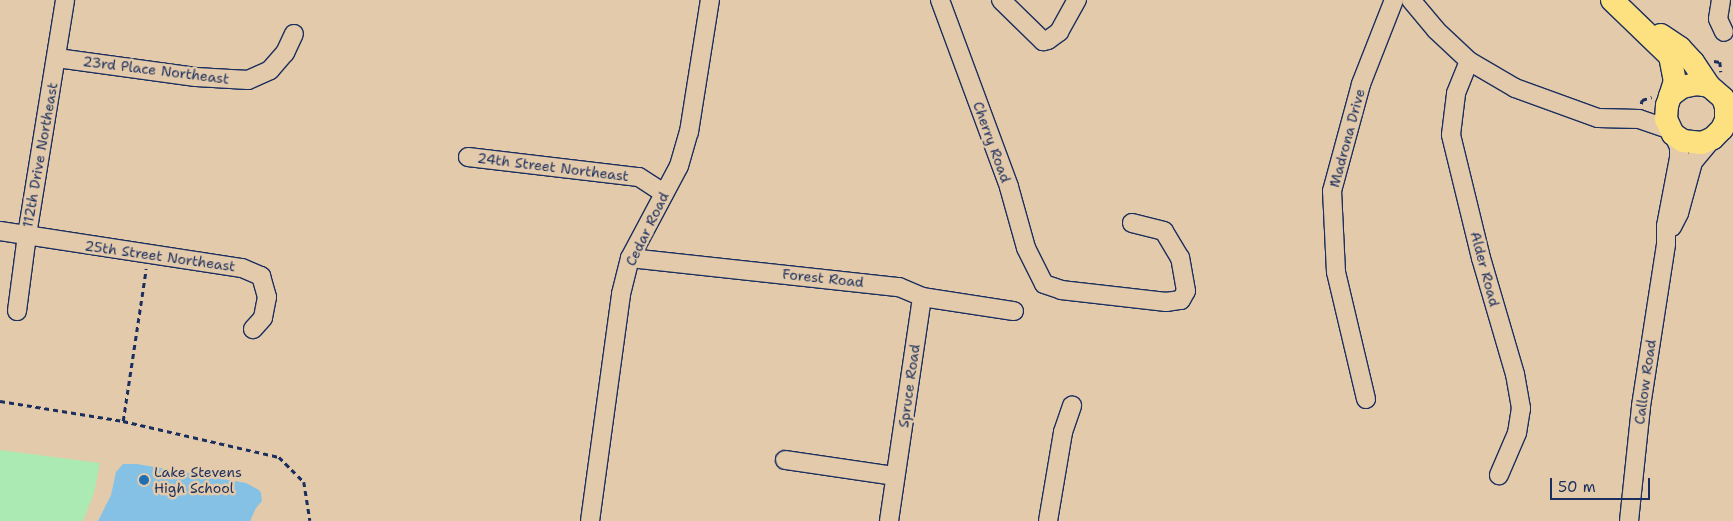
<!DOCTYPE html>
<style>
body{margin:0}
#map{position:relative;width:1733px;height:521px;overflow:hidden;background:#e3caab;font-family:"Shantell Sans",sans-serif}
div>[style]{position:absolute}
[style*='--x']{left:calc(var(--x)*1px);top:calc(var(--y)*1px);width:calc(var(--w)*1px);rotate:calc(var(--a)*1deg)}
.green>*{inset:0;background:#abeab2}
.water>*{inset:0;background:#84c1e4}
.path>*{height:2.5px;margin-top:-1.25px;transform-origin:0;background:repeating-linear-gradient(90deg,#1b2f5e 0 5px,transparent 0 9px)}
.roads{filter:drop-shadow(1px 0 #1b2f5e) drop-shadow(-1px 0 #1b2f5e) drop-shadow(0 1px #1b2f5e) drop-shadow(0 -1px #1b2f5e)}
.minor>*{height:18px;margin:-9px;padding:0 9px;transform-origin:9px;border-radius:9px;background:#e3caab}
.major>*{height:22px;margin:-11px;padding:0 11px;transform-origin:11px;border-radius:11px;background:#fde080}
.dots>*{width:14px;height:14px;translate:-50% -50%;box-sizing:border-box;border:2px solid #e3caab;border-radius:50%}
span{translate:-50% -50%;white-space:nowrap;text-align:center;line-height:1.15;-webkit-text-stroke:5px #e3caab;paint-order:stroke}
.street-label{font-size:14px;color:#1b2f5e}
.poi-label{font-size:14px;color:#1b2f5e}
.left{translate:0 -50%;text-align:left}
.scale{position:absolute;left:1550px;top:478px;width:100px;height:22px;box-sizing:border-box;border:2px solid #1b2f5e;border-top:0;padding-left:6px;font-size:15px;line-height:18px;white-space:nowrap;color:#1b2f5e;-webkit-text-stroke:4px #e3caab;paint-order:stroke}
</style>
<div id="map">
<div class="green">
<div style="clip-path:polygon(0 450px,100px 463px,94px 493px,83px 521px,0 521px)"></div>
</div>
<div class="water">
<div style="clip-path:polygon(123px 464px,137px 464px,246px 483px,259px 490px,261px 493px,262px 501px,256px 508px,250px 521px,98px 521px,111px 495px,116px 472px)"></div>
</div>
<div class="path">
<div style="--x:1714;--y:61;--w:6;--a:9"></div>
<div style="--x:1720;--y:62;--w:10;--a:84"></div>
<div style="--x:1641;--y:104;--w:4;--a:-76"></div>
<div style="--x:1642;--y:100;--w:10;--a:-17"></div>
<div style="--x:0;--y:401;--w:125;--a:9.2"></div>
<div style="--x:123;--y:421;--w:160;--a:13"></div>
<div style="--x:279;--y:457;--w:35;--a:45"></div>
<div style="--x:304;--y:482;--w:39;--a:81"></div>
<div style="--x:123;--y:421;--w:154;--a:-81.4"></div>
</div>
<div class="roads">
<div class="minor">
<div style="--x:940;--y:0;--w:199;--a:69.7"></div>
<div style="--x:1009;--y:187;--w:63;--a:74.4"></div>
<div style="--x:1026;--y:248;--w:40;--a:63.4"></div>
<div style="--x:1044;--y:284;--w:18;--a:19"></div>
<div style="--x:1061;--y:290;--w:106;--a:6.5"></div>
<div style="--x:1166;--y:302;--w:15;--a:-8"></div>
<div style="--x:1181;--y:300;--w:10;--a:-61"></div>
<div style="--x:1186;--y:291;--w:34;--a:-100"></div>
<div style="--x:1180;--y:258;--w:31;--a:-121"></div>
<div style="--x:1164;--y:231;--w:33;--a:-166"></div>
<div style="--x:1001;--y:0;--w:59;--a:44.3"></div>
<div style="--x:1043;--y:41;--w:5;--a:-11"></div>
<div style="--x:1048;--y:40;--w:14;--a:-36"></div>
<div style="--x:1059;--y:32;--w:37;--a:-61"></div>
<div style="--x:1411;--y:0;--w:39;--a:50"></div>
<div style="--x:1436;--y:30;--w:45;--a:43.2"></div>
<div style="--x:1469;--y:61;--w:53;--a:30.4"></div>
<div style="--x:1515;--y:88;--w:88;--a:19.9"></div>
<div style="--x:1598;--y:118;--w:41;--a:1.4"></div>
<div style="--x:1639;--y:119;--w:34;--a:19"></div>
<div style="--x:1721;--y:0;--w:19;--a:99"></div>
<div style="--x:1718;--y:19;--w:14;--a:65"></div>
<div style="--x:57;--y:58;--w:140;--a:7.8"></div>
<div style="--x:196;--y:77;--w:52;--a:3.3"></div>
<div style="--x:248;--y:80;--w:24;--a:-24"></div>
<div style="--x:270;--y:70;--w:23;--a:-49"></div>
<div style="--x:285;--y:53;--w:21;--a:-65"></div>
<div style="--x:1469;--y:61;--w:35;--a:112"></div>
<div style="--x:1456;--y:94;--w:41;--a:97"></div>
<div style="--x:1451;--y:135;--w:127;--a:76.3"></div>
<div style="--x:1481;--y:258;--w:121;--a:73.7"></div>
<div style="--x:1515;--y:374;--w:35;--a:80"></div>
<div style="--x:1521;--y:408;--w:25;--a:99"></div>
<div style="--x:1517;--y:433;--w:46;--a:113.2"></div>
<div style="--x:468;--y:157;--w:172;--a:6.7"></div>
<div style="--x:639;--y:177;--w:30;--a:33"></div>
<div style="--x:1672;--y:227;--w:16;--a:-63"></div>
<div style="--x:1679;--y:213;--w:53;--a:-74.6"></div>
<div style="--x:1693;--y:162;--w:31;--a:-50"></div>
<div style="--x:0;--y:231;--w:245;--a:8.7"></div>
<div style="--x:242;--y:268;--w:21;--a:23"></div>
<div style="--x:261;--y:276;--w:22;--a:74"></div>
<div style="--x:267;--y:297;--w:21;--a:101"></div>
<div style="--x:263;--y:318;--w:15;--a:132"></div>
<div style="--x:630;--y:258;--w:271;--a:6.2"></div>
<div style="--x:899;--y:287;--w:25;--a:23"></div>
<div style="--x:922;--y:297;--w:93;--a:8.7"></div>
<div style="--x:17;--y:311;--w:77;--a:-82.5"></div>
<div style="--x:27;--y:235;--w:238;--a:-80.8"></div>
<div style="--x:1366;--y:399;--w:130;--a:-103.3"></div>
<div style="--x:1336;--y:272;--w:81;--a:-92.8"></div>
<div style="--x:1332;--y:191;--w:111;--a:-74.8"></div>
<div style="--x:1361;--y:84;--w:90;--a:-68.6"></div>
<div style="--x:785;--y:460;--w:111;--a:8.3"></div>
<div style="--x:590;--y:521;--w:229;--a:-82.2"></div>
<div style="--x:621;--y:294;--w:37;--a:-76"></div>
<div style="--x:630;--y:258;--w:104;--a:-62"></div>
<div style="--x:679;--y:166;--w:35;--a:-74"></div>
<div style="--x:689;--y:132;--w:134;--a:-81"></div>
<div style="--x:889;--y:521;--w:226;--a:-81.6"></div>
<div style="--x:1048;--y:521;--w:90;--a:-80.4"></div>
<div style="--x:1063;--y:432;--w:28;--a:-71"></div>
<div style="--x:1629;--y:521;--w:116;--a:-84"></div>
<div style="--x:1641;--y:406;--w:164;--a:-81.2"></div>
<div style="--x:1666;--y:244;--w:18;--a:-90"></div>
<div style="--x:1666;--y:226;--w:69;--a:-79.2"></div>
<div style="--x:1679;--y:158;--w:11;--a:-90"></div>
<div style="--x:1679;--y:147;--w:14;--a:-115"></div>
</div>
<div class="major">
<div style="--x:1612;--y:0;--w:81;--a:44"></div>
<div style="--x:1670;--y:56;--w:25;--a:79"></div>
<div style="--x:1675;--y:81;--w:25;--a:108"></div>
<div style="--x:1667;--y:105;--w:14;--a:94"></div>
<div style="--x:1666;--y:119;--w:17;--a:65"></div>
<div style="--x:1673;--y:134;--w:12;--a:35"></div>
<div style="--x:1683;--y:141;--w:19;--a:6"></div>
<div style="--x:1702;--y:143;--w:12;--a:-24"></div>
<div style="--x:1713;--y:138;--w:13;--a:-45"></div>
<div style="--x:1722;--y:129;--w:10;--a:-66"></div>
<div style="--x:1726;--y:120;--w:13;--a:-90"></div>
<div style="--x:1726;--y:107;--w:9;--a:-108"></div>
<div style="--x:1723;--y:98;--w:18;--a:-139"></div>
<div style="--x:1709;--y:86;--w:12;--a:-171"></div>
<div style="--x:1697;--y:84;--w:15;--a:169"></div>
<div style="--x:1682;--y:87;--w:15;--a:143"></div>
<div style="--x:1661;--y:35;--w:23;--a:34"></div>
<div style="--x:1680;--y:48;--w:19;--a:47"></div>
<div style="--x:1693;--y:62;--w:29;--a:56"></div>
</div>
</div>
<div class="dots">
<div style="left:144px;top:480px;background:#1f6fb2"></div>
</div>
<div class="street-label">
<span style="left:156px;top:70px;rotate:7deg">23rd Place Northeast</span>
<span style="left:1347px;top:138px;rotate:-75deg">Madrona Drive</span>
<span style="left:992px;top:142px;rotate:70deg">Cherry Road</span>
<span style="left:40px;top:155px;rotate:-80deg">112th Drive Northeast</span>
<span style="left:553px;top:167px;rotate:7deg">24th Street Northeast</span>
<span style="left:647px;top:229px;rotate:-64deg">Cedar Road</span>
<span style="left:160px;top:256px;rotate:8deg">25th Street Northeast</span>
<span style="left:1485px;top:269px;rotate:75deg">Alder Road</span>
<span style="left:823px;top:278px;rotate:6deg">Forest Road</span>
<span style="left:1645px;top:382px;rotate:-82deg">Callow Road</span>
<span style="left:909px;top:386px;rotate:-82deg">Spruce Road</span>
</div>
<div class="poi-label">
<span class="left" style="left:154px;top:480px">Lake Stevens<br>High School</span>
</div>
<div class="scale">50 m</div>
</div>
